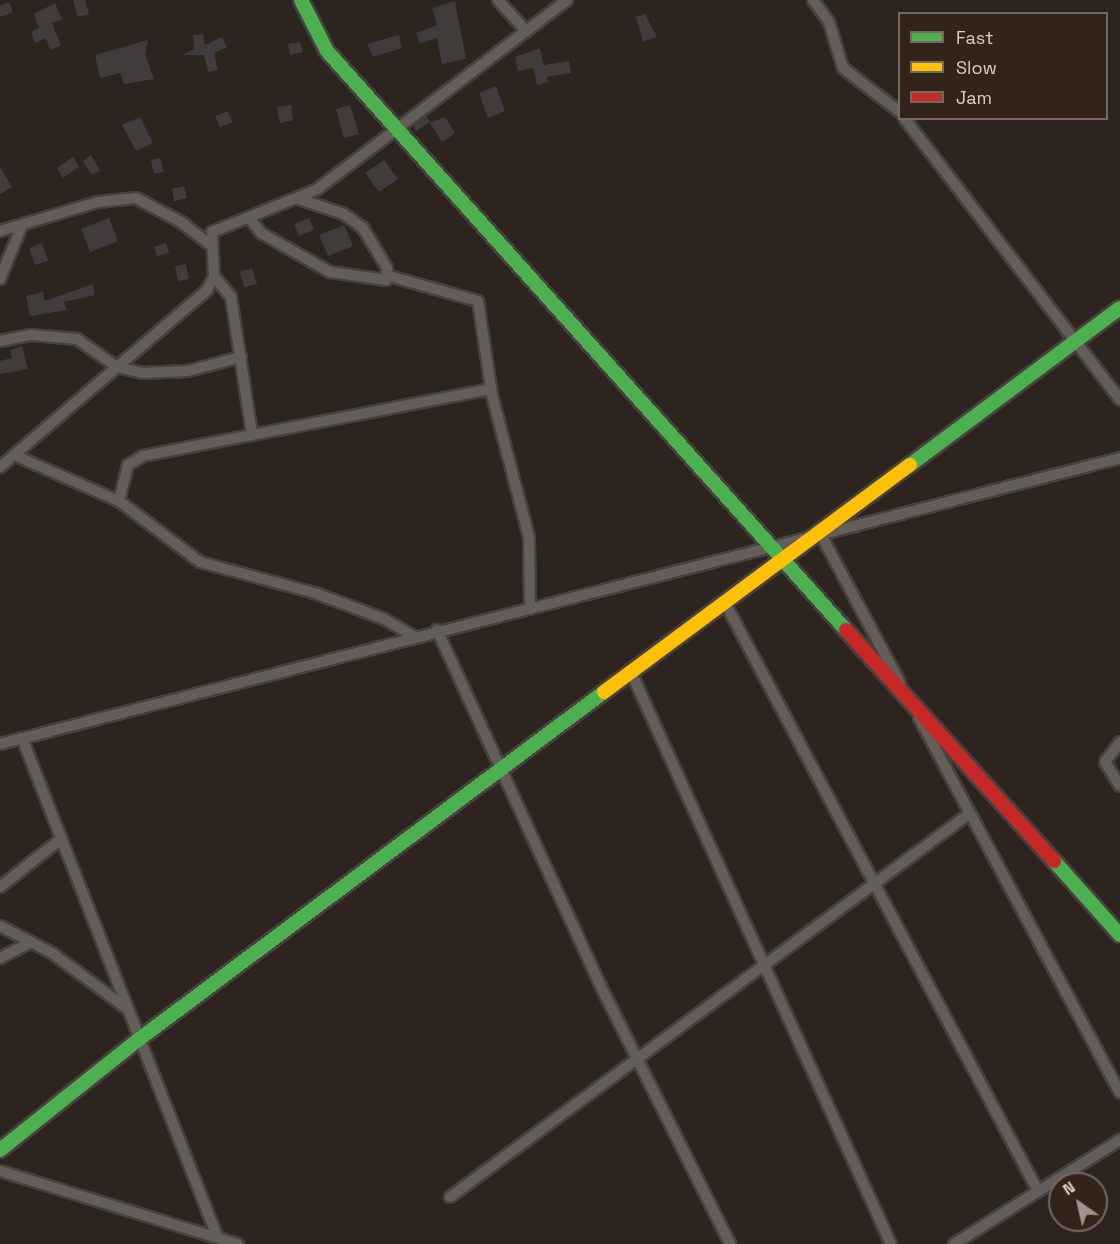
<!DOCTYPE html>
<style>
body{margin:0}
#map{position:relative;width:1120px;height:1244px;overflow:hidden;background:#2d2420;font-family:"Space Grotesk",sans-serif}
div>[style]{position:absolute}
[style*='--x']{left:calc(var(--x)*1px);top:calc(var(--y)*1px);width:calc(var(--w)*1px);rotate:calc(var(--a)*1deg)}
.building>*{inset:0;background:#423b3b}
.roads{filter:drop-shadow(2px 0 #48403d) drop-shadow(-2px 0 #48403d) drop-shadow(0 2px #48403d) drop-shadow(0 -2px #48403d)}
.street>*{height:10px;margin:-5px;padding:0 5px;transform-origin:5px;border-radius:5px;background:#645e5b}
.fast>*{height:14px;margin:-7px;padding:0 7px;transform-origin:7px;border-radius:7px;background:#4caf50}
.slow>*{height:14px;margin:-7px;padding:0 7px;transform-origin:7px;border-radius:7px;background:#ffc107}
.jam>*{height:14px;margin:-7px;padding:0 7px;transform-origin:7px;border-radius:7px;background:#c62828}
span{translate:-50% -50%;white-space:nowrap;text-align:center;line-height:1.15;-webkit-text-stroke:4.5px #32231b;paint-order:stroke}
.legend{position:absolute;left:898px;top:12px;width:210px;height:108px;box-sizing:border-box;background:#32231b;border:2px solid #756861;margin:0;padding:8px 10px;list-style:none;font-size:18px;color:#dad0cb}
.legend li{display:flex;align-items:center;gap:12px;height:30px}
.legend b{width:30px;border:2px solid #756861}
.north{position:absolute;left:1048px;top:1172px;width:60px;height:60px;box-sizing:border-box;background:#32231b;border:2px solid #756861;border-radius:50%;rotate:326deg;font-size:16px;font-weight:700;line-height:24px;text-align:center;color:#dad0cb}
.north::after{content:'';display:block;margin:auto;width:21px;height:27px;background:#9d948f;clip-path:polygon(50% 0,100% 100%,50% 72%,0 100%)}
</style>
<div id="map">
<div class="building">
<div style="clip-path:polygon(73px 0,85px 0,89px 14px,78px 17px)"></div>
<div style="clip-path:polygon(455px 1px,466px 59px,442px 64px,437px 38px,420px 44px,416px 33px,437px 25px,432px 8px)"></div>
<div style="clip-path:polygon(9px 2px,13px 12px,0 17px,0 6px)"></div>
<div style="clip-path:polygon(55px 3px,62px 19px,52px 23px,61px 45px,50px 50px,46px 38px,35px 43px,31px 32px,39px 28px,34px 14px)"></div>
<div style="clip-path:polygon(645px 14px,657px 37px,643px 42px,636px 17px)"></div>
<div style="clip-path:polygon(203px 34px,205px 45px,222px 37px,227px 47px,214px 53px,218px 70px,208px 72px,204px 55px,182px 55px,194px 49px,193px 35px)"></div>
<div style="clip-path:polygon(399px 35px,402px 48px,373px 57px,367px 44px)"></div>
<div style="clip-path:polygon(148px 40px,145px 54px,154px 79px,124px 84px,120px 73px,100px 78px,95px 55px)"></div>
<div style="clip-path:polygon(300px 42px,303px 52px,290px 55px,288px 44px)"></div>
<div style="clip-path:polygon(540px 48px,544px 65px,569px 61px,571px 73px,547px 77px,548px 82px,537px 85px,533px 68px,518px 71px,515px 57px)"></div>
<div style="clip-path:polygon(496px 86px,505px 111px,488px 118px,479px 93px)"></div>
<div style="clip-path:polygon(291px 105px,293px 120px,280px 123px,277px 107px)"></div>
<div style="clip-path:polygon(350px 105px,359px 134px,344px 138px,336px 109px)"></div>
<div style="clip-path:polygon(228px 111px,233px 122px,220px 127px,215px 116px)"></div>
<div style="clip-path:polygon(426px 116px,430px 122px,416px 131px,413px 126px)"></div>
<div style="clip-path:polygon(140px 117px,153px 143px,136px 151px,122px 125px)"></div>
<div style="clip-path:polygon(445px 117px,455px 133px,442px 142px,430px 123px)"></div>
<div style="clip-path:polygon(91px 155px,100px 170px,92px 175px,83px 161px)"></div>
<div style="clip-path:polygon(73px 157px,79px 167px,63px 178px,57px 168px)"></div>
<div style="clip-path:polygon(160px 158px,164px 172px,154px 174px,151px 160px)"></div>
<div style="clip-path:polygon(384px 160px,398px 179px,379px 192px,365px 173px)"></div>
<div style="clip-path:polygon(0 167px,12px 187px,0 194px)"></div>
<div style="clip-path:polygon(184px 186px,187px 198px,174px 201px,172px 189px)"></div>
<div style="clip-path:polygon(109px 218px,118px 241px,90px 252px,81px 229px)"></div>
<div style="clip-path:polygon(309px 218px,314px 230px,299px 236px,294px 224px)"></div>
<div style="clip-path:polygon(344px 225px,353px 246px,328px 256px,319px 235px)"></div>
<div style="clip-path:polygon(42px 243px,48px 261px,35px 265px,29px 248px)"></div>
<div style="clip-path:polygon(166px 243px,169px 253px,157px 256px,154px 247px)"></div>
<div style="clip-path:polygon(186px 264px,189px 279px,178px 281px,175px 266px)"></div>
<div style="clip-path:polygon(252px 268px,257px 284px,244px 287px,240px 272px)"></div>
<div style="clip-path:polygon(93px 284px,95px 295px,64px 302px,67px 310px,30px 316px,26px 296px,43px 292px,45px 301px)"></div>
<div style="clip-path:polygon(22px 346px,28px 369px,0 374px,0 361px,12px 358px,10px 350px)"></div>
</div>
<div class="roads">
<div class="street">
<div style="--x:498;--y:0;--w:42;--a:47.9"></div>
<div style="--x:813;--y:0;--w:27;--a:54"></div>
<div style="--x:829;--y:22;--w:48;--a:73.1"></div>
<div style="--x:843;--y:68;--w:72;--a:37.7"></div>
<div style="--x:904;--y:118;--w:355;--a:52.5"></div>
<div style="--x:251;--y:220;--w:16;--a:52"></div>
<div style="--x:261;--y:233;--w:79;--a:29.5"></div>
<div style="--x:330;--y:272;--w:57;--a:8.1"></div>
<div style="--x:386;--y:280;--w:12;--a:-85"></div>
<div style="--x:387;--y:268;--w:47;--a:-121"></div>
<div style="--x:363;--y:228;--w:24;--a:-144"></div>
<div style="--x:344;--y:214;--w:47;--a:-161.6"></div>
<div style="--x:0;--y:231;--w:102;--a:-16.5"></div>
<div style="--x:98;--y:202;--w:38;--a:-6"></div>
<div style="--x:136;--y:198;--w:51;--a:28.1"></div>
<div style="--x:181;--y:222;--w:36;--a:38"></div>
<div style="--x:214;--y:276;--w:27;--a:51"></div>
<div style="--x:231;--y:297;--w:139;--a:81.3"></div>
<div style="--x:389;--y:276;--w:92;--a:15.7"></div>
<div style="--x:478;--y:301;--w:95;--a:81.5"></div>
<div style="--x:492;--y:395;--w:147;--a:75.4"></div>
<div style="--x:529;--y:537;--w:72;--a:89.2"></div>
<div style="--x:0;--y:279;--w:58;--a:-67.8"></div>
<div style="--x:0;--y:341;--w:32;--a:-11"></div>
<div style="--x:31;--y:335;--w:46;--a:5"></div>
<div style="--x:77;--y:339;--w:49;--a:35"></div>
<div style="--x:117;--y:367;--w:26;--a:13"></div>
<div style="--x:142;--y:373;--w:46;--a:-2.5"></div>
<div style="--x:188;--y:371;--w:55;--a:-14.8"></div>
<div style="--x:14;--y:455;--w:115;--a:23.7"></div>
<div style="--x:119;--y:501;--w:101;--a:37"></div>
<div style="--x:200;--y:562;--w:119;--a:15.1"></div>
<div style="--x:315;--y:593;--w:74;--a:20.6"></div>
<div style="--x:384;--y:619;--w:34;--a:30"></div>
<div style="--x:0;--y:467;--w:272;--a:-40.5"></div>
<div style="--x:207;--y:290;--w:16;--a:-63"></div>
<div style="--x:214;--y:276;--w:44;--a:-92.6"></div>
<div style="--x:212;--y:232;--w:112;--a:-22"></div>
<div style="--x:316;--y:190;--w:315;--a:-37.1"></div>
<div style="--x:119;--y:501;--w:37;--a:-76"></div>
<div style="--x:128;--y:465;--w:17;--a:-31"></div>
<div style="--x:143;--y:456;--w:354;--a:-10.9"></div>
<div style="--x:820;--y:533;--w:170;--a:61.9"></div>
<div style="--x:725;--y:603;--w:666;--a:61.97"></div>
<div style="--x:437;--y:630;--w:402;--a:65.3"></div>
<div style="--x:605;--y:995;--w:279;--a:63.3"></div>
<div style="--x:631;--y:672;--w:628;--a:65.56"></div>
<div style="--x:919;--y:718;--w:425;--a:61.8"></div>
<div style="--x:22;--y:738;--w:535;--a:68.62"></div>
<div style="--x:1120;--y:742;--w:25;--a:127"></div>
<div style="--x:1105;--y:762;--w:28;--a:58"></div>
<div style="--x:0;--y:744;--w:1156;--a:-14.32"></div>
<div style="--x:0;--y:887;--w:78;--a:-38.2"></div>
<div style="--x:0;--y:926;--w:59;--a:27.4"></div>
<div style="--x:52;--y:953;--w:92;--a:36.6"></div>
<div style="--x:0;--y:958;--w:35;--a:-27"></div>
<div style="--x:0;--y:1171;--w:249;--a:17.1"></div>
<div style="--x:450;--y:1197;--w:646;--a:-36.44"></div>
<div style="--x:954;--y:1244;--w:196;--a:-32.1"></div>
</div>
<div class="fast">
<div style="--x:301;--y:0;--w:57;--a:63"></div>
<div style="--x:327;--y:51;--w:778;--a:48.13"></div>
<div style="--x:910;--y:465;--w:262;--a:-36.8"></div>
<div style="--x:1054;--y:861;--w:99;--a:48.3"></div>
<div style="--x:0;--y:1150;--w:176;--a:-38.6"></div>
<div style="--x:138;--y:1040;--w:582;--a:-36.75"></div>
</div>
<div class="slow">
<div style="--x:604;--y:692;--w:381;--a:-36.6"></div>
</div>
<div class="jam">
<div style="--x:846;--y:630;--w:311;--a:48"></div>
</div>
</div>
<ul class="legend">
<li><b style="height:8px;background:#4caf50"></b>Fast</li>
<li><b style="height:8px;background:#ffc107"></b>Slow</li>
<li><b style="height:8px;background:#c62828"></b>Jam</li>
</ul>
<div class="north">N</div>
</div>
